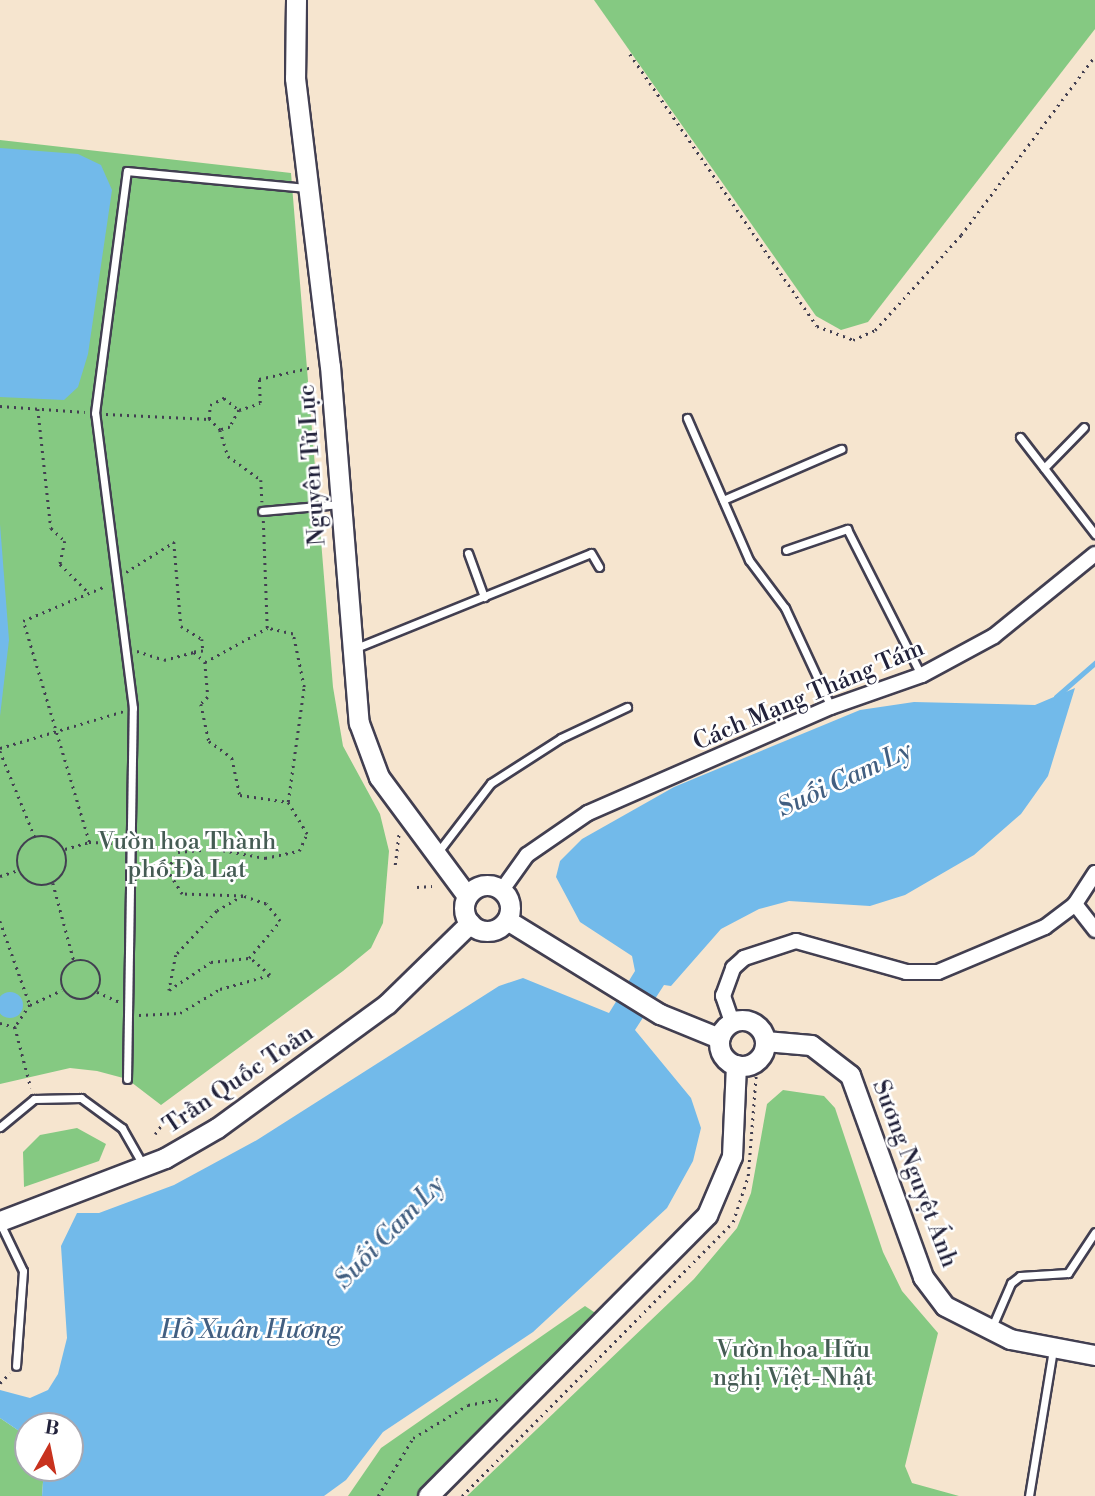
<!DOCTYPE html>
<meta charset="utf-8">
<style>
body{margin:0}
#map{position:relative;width:1095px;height:1496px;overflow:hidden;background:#f6e5cf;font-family:"Libre Bodoni",serif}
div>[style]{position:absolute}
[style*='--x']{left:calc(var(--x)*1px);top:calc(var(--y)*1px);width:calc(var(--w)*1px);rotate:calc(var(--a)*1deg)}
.green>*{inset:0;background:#85c982}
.water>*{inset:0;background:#72baea}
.round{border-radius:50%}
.stream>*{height:4.5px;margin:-2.25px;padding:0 2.25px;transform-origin:2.25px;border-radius:2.25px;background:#72baea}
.path>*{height:2.5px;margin-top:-1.25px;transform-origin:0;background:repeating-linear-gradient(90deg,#423f51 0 2px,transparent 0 7px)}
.path>.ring{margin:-1.25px;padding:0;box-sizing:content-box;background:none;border:2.5px solid #423f51;border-radius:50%}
.roads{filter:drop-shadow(2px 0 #423f51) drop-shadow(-2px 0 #423f51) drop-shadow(0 2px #423f51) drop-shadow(0 -2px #423f51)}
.service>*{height:7px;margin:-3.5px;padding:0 3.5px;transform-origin:3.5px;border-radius:3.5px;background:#fff}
.minor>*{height:14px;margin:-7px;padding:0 7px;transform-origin:7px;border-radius:7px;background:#fff}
.secondary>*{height:19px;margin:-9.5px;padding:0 9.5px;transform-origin:9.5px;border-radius:9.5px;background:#fff}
.secondary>.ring{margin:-9.5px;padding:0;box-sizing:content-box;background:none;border:19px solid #fff;border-radius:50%}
span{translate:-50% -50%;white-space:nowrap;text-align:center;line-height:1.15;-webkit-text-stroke:5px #fff;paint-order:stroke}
.street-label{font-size:24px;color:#22223b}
.park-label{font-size:24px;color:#455c54}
.water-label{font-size:26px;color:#425f81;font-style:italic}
.north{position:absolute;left:14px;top:1412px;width:70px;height:70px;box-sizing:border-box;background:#fff;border:2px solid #a7a7b1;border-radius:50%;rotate:9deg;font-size:19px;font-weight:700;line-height:28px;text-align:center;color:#22223b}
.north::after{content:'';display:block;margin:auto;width:24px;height:32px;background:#c8321e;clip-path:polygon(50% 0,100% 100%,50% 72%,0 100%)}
</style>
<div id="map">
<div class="green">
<div style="clip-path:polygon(594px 0,1095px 0,1095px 29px,868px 322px,841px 330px,816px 316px)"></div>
<div style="clip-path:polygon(0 140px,291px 173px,333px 687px,343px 746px,380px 814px,389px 851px,383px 923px,371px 948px,343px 971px,161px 1105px,127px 1079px,97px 1071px,70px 1068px,0 1084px)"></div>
<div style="clip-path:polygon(783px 1090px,824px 1096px,835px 1108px,883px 1252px,902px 1291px,938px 1333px,905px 1466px,912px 1483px,959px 1496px,467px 1496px,694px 1279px,737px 1228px,751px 1193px,767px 1104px)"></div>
<div style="clip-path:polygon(77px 1128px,106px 1144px,99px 1161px,24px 1187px,23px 1152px,40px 1135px)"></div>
<div style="clip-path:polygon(585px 1306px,600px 1316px,426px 1496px,348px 1496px,381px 1448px)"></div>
<div style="clip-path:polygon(0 1418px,28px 1437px,28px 1468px,44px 1468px,42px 1496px,0 1496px)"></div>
</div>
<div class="water">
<div style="clip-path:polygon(0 148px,78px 154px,101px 165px,112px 190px,88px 354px,78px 387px,64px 400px,0 397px)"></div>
<div style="clip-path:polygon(0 524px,9px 640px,0 716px)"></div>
<div style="clip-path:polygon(1075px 688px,1048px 776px,1021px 814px,974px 855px,905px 895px,870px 906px,789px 901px,759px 909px,721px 929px,671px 986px,664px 985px,635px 1030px,691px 1098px,701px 1128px,693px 1161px,667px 1208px,533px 1332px,383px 1432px,346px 1480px,324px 1496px,42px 1496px,44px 1468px,70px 1468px,70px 1426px,28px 1426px,28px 1437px,0 1418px,0 1390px,30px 1398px,48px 1390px,58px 1374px,67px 1338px,61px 1246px,77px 1213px,99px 1213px,174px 1185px,257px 1140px,499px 986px,523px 978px,609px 1013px,635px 971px,632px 956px,580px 922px,556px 877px,560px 861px,582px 839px,674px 787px,860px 710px,914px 702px,1035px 705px)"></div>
<div class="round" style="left:-3px;top:992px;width:26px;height:26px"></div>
</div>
<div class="stream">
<div style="--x:1056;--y:697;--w:52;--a:-41.1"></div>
</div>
<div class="path">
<div style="--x:630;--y:54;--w:330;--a:55.5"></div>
<div style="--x:817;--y:326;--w:39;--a:21"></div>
<div style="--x:853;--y:340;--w:24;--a:-24"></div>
<div style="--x:875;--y:330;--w:128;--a:-47.8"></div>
<div style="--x:961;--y:235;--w:224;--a:-53.2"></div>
<div style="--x:0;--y:406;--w:85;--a:4"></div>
<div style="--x:38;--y:409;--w:120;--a:83.8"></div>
<div style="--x:51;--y:528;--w:19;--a:43"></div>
<div style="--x:65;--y:541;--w:24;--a:102"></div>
<div style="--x:60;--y:564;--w:40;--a:45"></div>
<div style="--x:239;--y:410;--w:22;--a:-18"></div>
<div style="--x:260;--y:403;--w:24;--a:-92"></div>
<div style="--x:259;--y:379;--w:55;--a:-12.5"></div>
<div style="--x:106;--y:414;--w:103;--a:2.8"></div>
<div style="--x:209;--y:419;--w:14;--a:-86"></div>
<div style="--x:210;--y:405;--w:16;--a:-27"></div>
<div style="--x:224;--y:398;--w:19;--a:39"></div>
<div style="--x:239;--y:410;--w:19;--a:118"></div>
<div style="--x:230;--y:427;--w:10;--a:163"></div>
<div style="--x:220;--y:430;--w:16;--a:-135"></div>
<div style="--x:220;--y:430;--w:27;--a:73"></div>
<div style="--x:228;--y:456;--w:41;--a:36"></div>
<div style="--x:261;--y:480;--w:22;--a:87"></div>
<div style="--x:126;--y:572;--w:57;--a:-32"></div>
<div style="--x:174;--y:542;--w:84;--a:85.2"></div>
<div style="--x:181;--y:626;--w:25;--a:32"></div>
<div style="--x:202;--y:639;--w:12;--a:85"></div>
<div style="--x:203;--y:651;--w:9;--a:174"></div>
<div style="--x:137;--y:651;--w:28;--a:18"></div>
<div style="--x:164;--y:660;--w:31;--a:-15"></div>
<div style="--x:194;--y:652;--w:15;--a:42"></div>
<div style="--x:205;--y:662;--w:35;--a:85"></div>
<div style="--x:208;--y:697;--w:10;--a:135"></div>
<div style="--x:201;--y:704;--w:38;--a:78"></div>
<div style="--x:209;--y:741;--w:29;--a:36"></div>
<div style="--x:232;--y:758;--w:38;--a:78"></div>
<div style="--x:240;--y:795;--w:49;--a:8.3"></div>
<div style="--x:205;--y:662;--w:71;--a:-28.7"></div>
<div style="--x:0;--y:748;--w:129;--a:-16.6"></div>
<div style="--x:0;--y:751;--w:93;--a:67.9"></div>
<div class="ring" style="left:17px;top:836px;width:47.5px;height:47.5px"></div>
<div style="--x:89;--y:842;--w:32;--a:2"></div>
<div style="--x:65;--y:849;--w:25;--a:-16"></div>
<div style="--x:89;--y:842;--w:231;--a:-106.6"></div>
<div style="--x:23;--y:621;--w:90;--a:-22.9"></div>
<div style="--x:395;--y:865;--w:32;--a:-83"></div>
<div style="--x:0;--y:876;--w:20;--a:-18"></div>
<div style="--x:53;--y:883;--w:81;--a:74.9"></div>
<div style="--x:417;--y:887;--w:15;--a:-4"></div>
<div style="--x:243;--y:896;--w:30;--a:150"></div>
<div style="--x:217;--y:911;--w:60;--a:133"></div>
<div style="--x:176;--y:955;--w:36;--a:101"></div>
<div style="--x:169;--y:990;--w:50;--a:-33.7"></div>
<div style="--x:211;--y:962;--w:38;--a:-6"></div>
<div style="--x:249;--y:958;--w:48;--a:-50"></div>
<div style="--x:280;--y:921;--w:22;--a:-129"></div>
<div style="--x:266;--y:904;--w:24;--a:-161"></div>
<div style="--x:243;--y:896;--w:61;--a:-178.1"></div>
<div style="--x:182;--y:894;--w:28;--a:-122"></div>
<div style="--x:167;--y:870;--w:21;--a:-59"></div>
<div style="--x:178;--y:852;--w:38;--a:-5"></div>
<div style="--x:216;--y:849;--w:50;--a:10.4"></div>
<div style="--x:265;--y:858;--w:35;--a:-12"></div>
<div style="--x:299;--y:851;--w:19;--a:-65"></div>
<div style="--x:307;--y:834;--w:37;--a:-121"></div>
<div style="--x:288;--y:802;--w:116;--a:-82.1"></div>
<div style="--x:304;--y:687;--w:54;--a:-101.7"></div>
<div style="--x:293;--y:634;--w:27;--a:-167"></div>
<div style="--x:267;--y:628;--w:109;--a:-92.1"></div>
<div style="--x:0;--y:921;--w:89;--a:70.3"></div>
<div style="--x:30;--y:1005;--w:27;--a:124"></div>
<div class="ring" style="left:61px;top:960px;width:37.5px;height:37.5px"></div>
<div style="--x:97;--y:992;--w:24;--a:24"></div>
<div style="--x:30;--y:1005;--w:35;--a:-25"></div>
<div style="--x:139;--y:1015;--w:41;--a:-2.8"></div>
<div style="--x:180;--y:1013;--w:47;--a:-31"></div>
<div style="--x:220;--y:989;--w:52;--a:-15.6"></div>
<div style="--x:270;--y:975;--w:26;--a:-140"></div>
<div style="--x:0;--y:1023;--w:16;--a:15"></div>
<div style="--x:15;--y:1027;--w:63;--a:75.3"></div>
<div style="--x:155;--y:1134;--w:31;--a:-54"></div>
<div style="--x:0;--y:1383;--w:14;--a:-45"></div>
<div style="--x:378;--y:1496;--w:68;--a:-58.9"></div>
<div style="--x:413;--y:1438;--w:64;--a:-31"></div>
<div style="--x:468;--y:1405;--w:33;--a:-11"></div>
<div style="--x:462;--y:1496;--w:385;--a:-45.3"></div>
<div style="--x:733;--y:1222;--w:48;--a:-71.9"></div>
<div style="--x:748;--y:1176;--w:115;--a:-85.5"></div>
</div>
<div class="roads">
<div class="service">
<div style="--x:687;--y:418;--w:155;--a:66.4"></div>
<div style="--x:749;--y:560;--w:60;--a:53.1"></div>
<div style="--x:785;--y:608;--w:109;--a:65.1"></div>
<div style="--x:1020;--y:437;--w:123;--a:52.3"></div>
<div style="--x:1044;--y:468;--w:57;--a:-45.7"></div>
<div style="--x:723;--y:500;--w:129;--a:-23.4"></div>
<div style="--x:262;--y:511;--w:78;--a:-5.1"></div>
<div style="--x:786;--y:550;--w:65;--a:-19"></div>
<div style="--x:847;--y:529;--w:164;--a:63.1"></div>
<div style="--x:468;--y:553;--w:47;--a:70"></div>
<div style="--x:356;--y:648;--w:253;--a:-22"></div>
<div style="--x:591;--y:553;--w:16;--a:60"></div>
<div style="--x:438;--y:852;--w:87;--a:-52.5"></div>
<div style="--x:491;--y:783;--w:83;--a:-32.7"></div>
<div style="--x:561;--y:738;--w:73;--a:-25.2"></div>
<div style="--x:127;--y:1079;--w:371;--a:-89.1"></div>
<div style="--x:133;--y:708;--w:297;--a:-97.3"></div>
<div style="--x:95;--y:413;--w:244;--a:-82.5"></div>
<div style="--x:127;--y:171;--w:182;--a:5.4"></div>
<div style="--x:0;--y:1127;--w:44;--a:-39.5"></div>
<div style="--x:34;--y:1099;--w:47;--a:-1.2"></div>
<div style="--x:81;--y:1098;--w:51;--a:36.2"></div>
<div style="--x:122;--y:1128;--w:43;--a:60.4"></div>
<div style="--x:0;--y:1223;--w:53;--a:64.4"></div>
<div style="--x:23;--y:1271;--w:95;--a:94.2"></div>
<div style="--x:992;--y:1327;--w:48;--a:-66.6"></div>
<div style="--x:1011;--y:1283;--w:11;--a:-38"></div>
<div style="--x:1020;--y:1276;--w:48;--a:-3.6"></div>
<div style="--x:1068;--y:1273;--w:49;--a:-56.6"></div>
<div style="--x:1029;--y:1496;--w:149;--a:-80.7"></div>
</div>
<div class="minor">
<div style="--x:502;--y:890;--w:43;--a:-54.5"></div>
<div style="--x:527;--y:855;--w:74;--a:-34.5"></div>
<div style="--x:588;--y:813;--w:265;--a:-23.6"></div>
<div style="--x:831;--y:707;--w:96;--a:-19.4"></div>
<div style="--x:922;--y:675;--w:82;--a:-28.4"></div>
<div style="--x:994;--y:636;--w:130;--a:-39.1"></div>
<div style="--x:1075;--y:904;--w:33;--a:52"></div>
<div style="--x:732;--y:1022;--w:28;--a:-109"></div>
<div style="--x:723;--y:996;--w:30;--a:-70"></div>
<div style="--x:733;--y:968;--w:15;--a:-42"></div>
<div style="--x:744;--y:958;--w:55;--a:-18.1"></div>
<div style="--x:796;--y:941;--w:114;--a:15.7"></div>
<div style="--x:906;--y:972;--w:32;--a:0"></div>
<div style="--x:938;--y:972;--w:116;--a:-22.8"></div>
<div style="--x:1045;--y:927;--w:38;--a:-37"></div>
<div style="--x:1075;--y:904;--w:37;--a:-57"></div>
</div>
<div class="secondary">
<div style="--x:296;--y:0;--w:78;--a:90.7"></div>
<div style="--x:295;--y:78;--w:290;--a:83.1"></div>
<div style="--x:330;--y:366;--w:358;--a:85.4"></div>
<div style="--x:359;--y:723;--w:58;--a:69.7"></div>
<div style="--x:379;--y:777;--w:148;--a:53.5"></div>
<div class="ring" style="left:464px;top:885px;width:27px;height:27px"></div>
<div style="--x:507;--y:920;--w:180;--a:31.6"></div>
<div style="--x:660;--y:1014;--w:64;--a:22.1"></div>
<div class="ring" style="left:719px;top:1020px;width:27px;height:27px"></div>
<div style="--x:765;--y:1041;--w:46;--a:5"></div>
<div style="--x:811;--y:1045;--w:49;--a:37.6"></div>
<div style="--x:850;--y:1075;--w:215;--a:70.1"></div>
<div style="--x:923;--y:1277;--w:36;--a:53"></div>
<div style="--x:945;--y:1306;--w:73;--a:26.9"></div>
<div style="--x:1010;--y:1339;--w:86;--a:10.7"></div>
<div style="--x:0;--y:1221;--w:177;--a:-20.9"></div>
<div style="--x:165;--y:1158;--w:60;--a:-30"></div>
<div style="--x:217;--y:1128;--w:210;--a:-36.1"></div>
<div style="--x:387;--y:1004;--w:116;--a:-44.3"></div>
<div style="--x:428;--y:1496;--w:396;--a:-45.2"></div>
<div style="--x:707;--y:1215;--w:64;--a:-67"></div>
<div style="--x:732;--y:1156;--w:91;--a:-87.5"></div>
</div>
</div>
<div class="street-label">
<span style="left:313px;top:465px;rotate:-94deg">Nguyên Tử Lực</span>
<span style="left:809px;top:696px;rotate:-23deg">Cách Mạng Tháng Tám</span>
<span style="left:239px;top:1080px;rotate:-34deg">Trần Quốc Toản</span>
<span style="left:914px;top:1174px;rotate:69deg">Sương Nguyệt Ánh</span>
</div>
<div class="park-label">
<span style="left:187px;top:857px">Vườn hoa Thành<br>phố Đà Lạt</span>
<span style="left:793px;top:1365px">Vườn hoa Hữu<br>nghị Việt-Nhật</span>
</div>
<div class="water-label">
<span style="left:845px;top:780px;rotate:-25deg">Suối Cam Ly</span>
<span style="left:390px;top:1233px;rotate:-46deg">Suối Cam Ly</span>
<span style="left:251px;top:1331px">Hồ Xuân Hương</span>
</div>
<div class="north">B</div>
</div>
